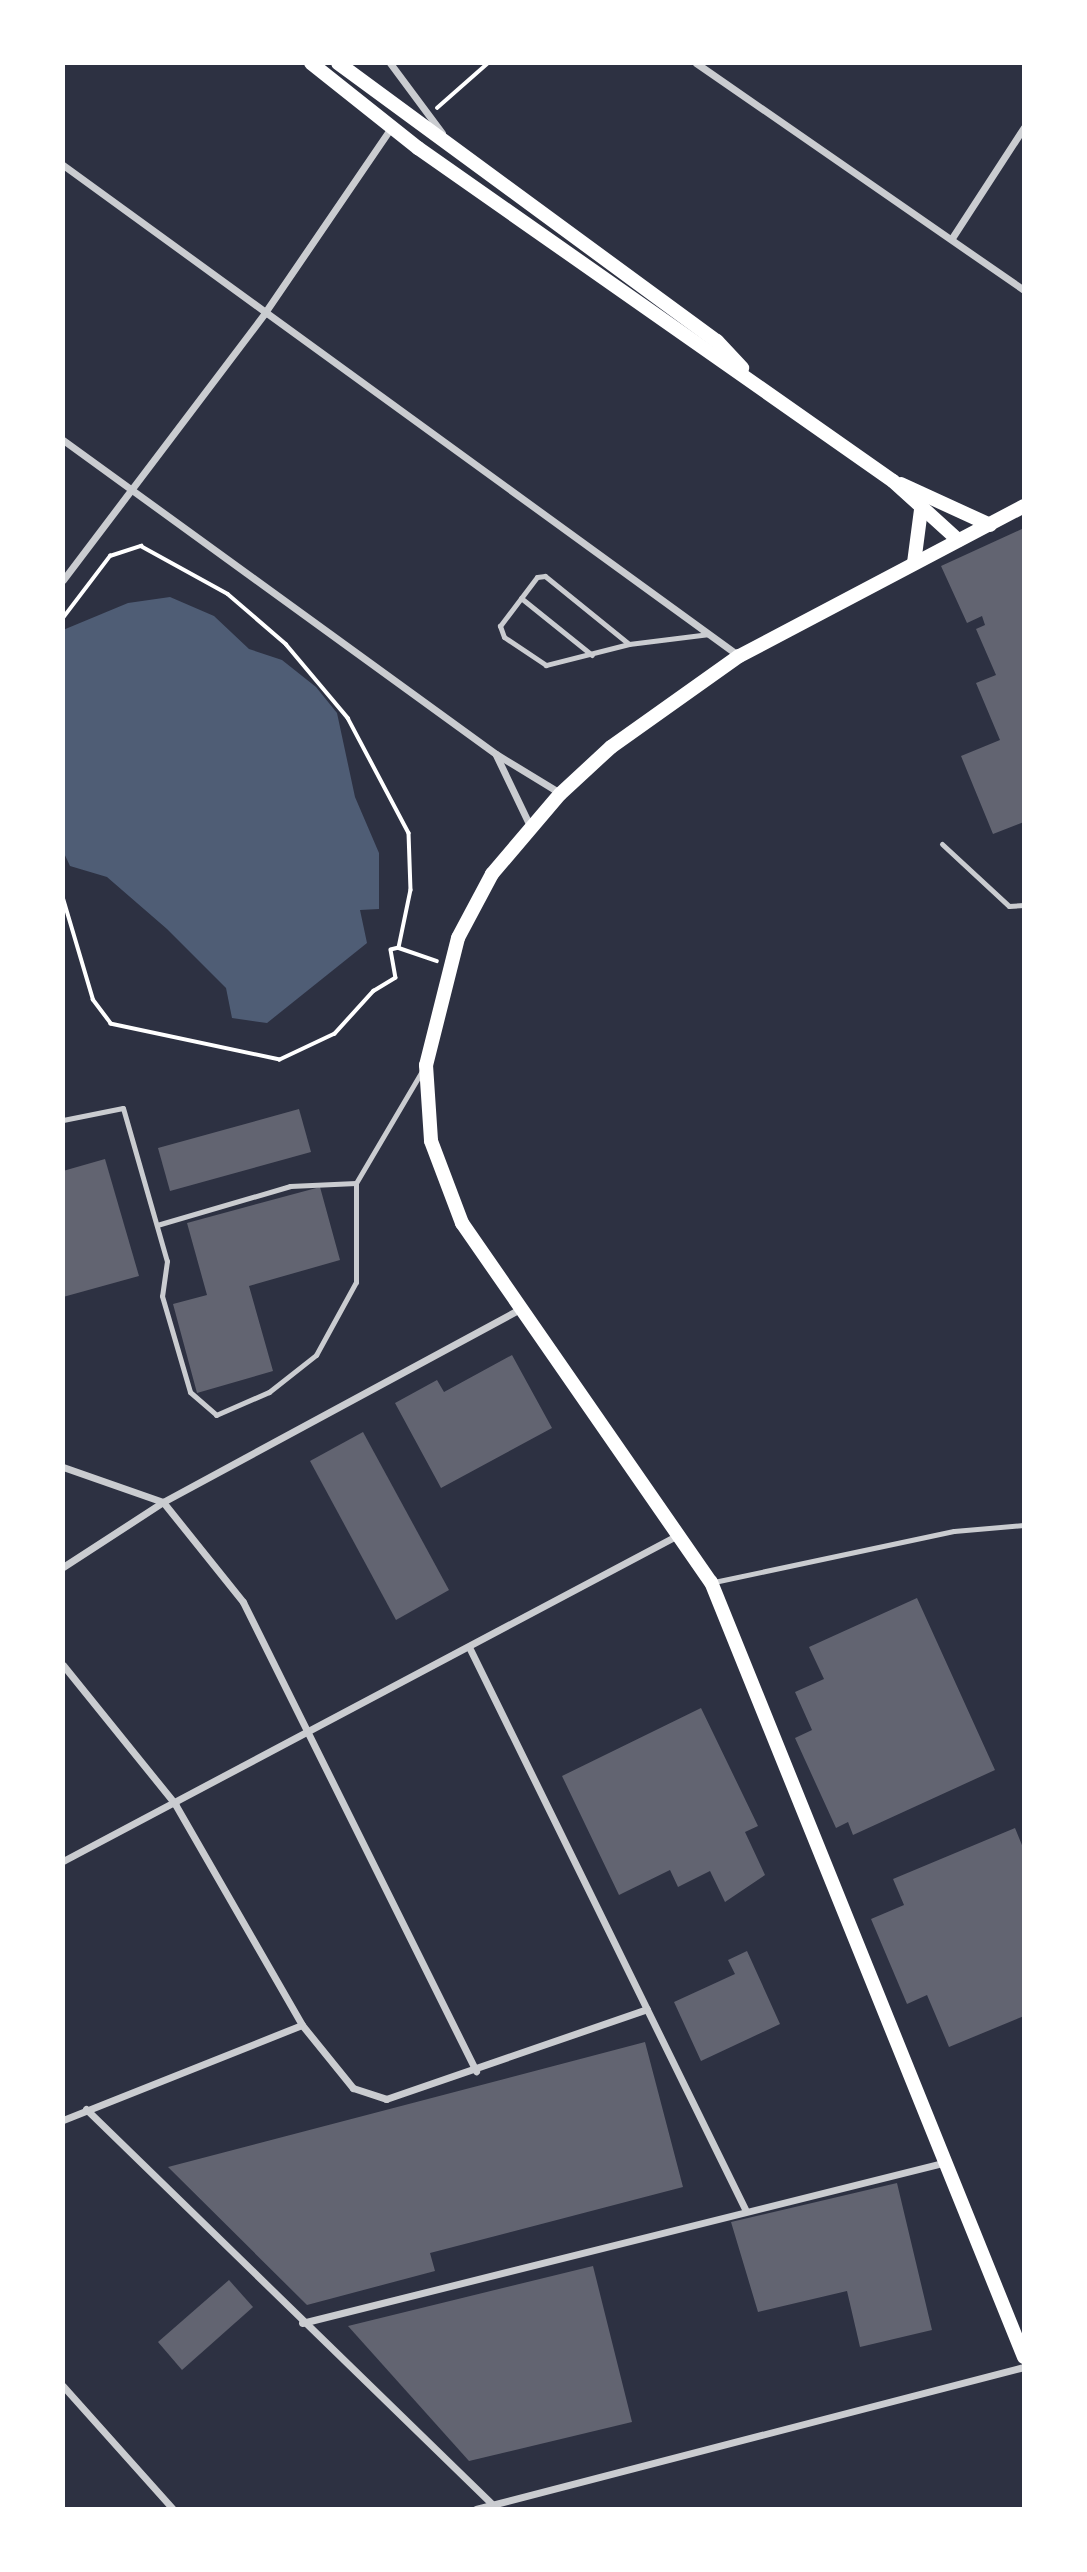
<!DOCTYPE html>
<style>
body{margin:0}
#map{position:relative;width:1087px;height:2572px;overflow:hidden;background:#2d3142;font-family:Helvetica,sans-serif}
div>[style]{position:absolute}
[style*='--x']{left:calc(var(--x)*1px);top:calc(var(--y)*1px);width:calc(var(--w)*1px);rotate:calc(var(--a)*1deg)}
.water>*{inset:0;background:#4f5d75}
.building>*{inset:0;background:#626471}
.path>*{height:3.5px;margin:-1.75px;padding:0 1.75px;transform-origin:1.75px;border-radius:1.75px;background:#fff}
.service>*{height:5px;margin:-2.5px;padding:0 2.5px;transform-origin:2.5px;border-radius:2.5px;background:#caccd0}
.minor>*{height:7px;margin:-3.5px;padding:0 3.5px;transform-origin:3.5px;border-radius:3.5px;background:#caccd0}
.secondary>*{height:14px;margin:-7px;padding:0 7px;transform-origin:7px;border-radius:7px;background:#fff}
span{translate:-50% -50%;white-space:nowrap;text-align:center;line-height:1.15;-webkit-text-stroke:6px #fff;paint-order:stroke}
.frame{position:absolute;inset:0;border:65px solid #fff;pointer-events:none}
</style>
<div id="map">
<div class="water">
<div style="clip-path:polygon(170px 597px,214px 616px,249px 649px,282px 660px,316px 687px,337px 713px,355px 797px,379px 853px,379px 909px,360px 910px,367px 943px,267px 1023px,232px 1018px,226px 988px,167px 929px,107px 877px,70px 866px,63px 851px,63px 630px,128px 603px)"></div>
</div>
<div class="building">
<div style="clip-path:polygon(1024px 528px,1024px 822px,993px 834px,961px 756px,1000px 740px,976px 683px,996px 675px,976px 629px,985px 625px,982px 616px,967px 623px,941px 566px)"></div>
<div style="clip-path:polygon(299px 1109px,311px 1152px,170px 1191px,158px 1148px)"></div>
<div style="clip-path:polygon(105px 1159px,139px 1276px,63px 1297px,63px 1171px)"></div>
<div style="clip-path:polygon(320px 1187px,340px 1260px,249px 1286px,273px 1371px,197px 1393px,173px 1304px,207px 1295px,187px 1223px)"></div>
<div style="clip-path:polygon(512px 1355px,552px 1428px,441px 1488px,395px 1403px,437px 1380px,444px 1392px)"></div>
<div style="clip-path:polygon(363px 1432px,449px 1590px,396px 1620px,310px 1461px)"></div>
<div style="clip-path:polygon(917px 1598px,995px 1770px,853px 1835px,848px 1822px,836px 1828px,795px 1738px,812px 1730px,795px 1692px,824px 1679px,809px 1647px)"></div>
<div style="clip-path:polygon(701px 1708px,758px 1826px,745px 1832px,765px 1875px,725px 1902px,710px 1871px,678px 1887px,670px 1870px,619px 1895px,562px 1776px)"></div>
<div style="clip-path:polygon(1015px 1828px,1024px 1850px,1024px 2016px,949px 2047px,927px 1995px,907px 2004px,871px 1919px,904px 1905px,893px 1879px)"></div>
<div style="clip-path:polygon(747px 1951px,780px 2024px,701px 2061px,674px 2002px,735px 1974px,728px 1960px)"></div>
<div style="clip-path:polygon(645px 2042px,683px 2187px,430px 2253px,435px 2271px,307px 2305px,168px 2167px)"></div>
<div style="clip-path:polygon(897px 2183px,932px 2330px,860px 2347px,847px 2291px,758px 2312px,731px 2222px)"></div>
<div style="clip-path:polygon(593px 2266px,632px 2422px,469px 2461px,348px 2326px)"></div>
<div style="clip-path:polygon(229px 2280px,253px 2307px,182px 2370px,158px 2342px)"></div>
</div>
<div class="path">
<div style="--x:437;--y:108;--w:68;--a:-41.4"></div>
<div style="--x:63;--y:618;--w:78;--a:-52.8"></div>
<div style="--x:110;--y:556;--w:33;--a:-18"></div>
<div style="--x:141;--y:546;--w:99;--a:28.9"></div>
<div style="--x:228;--y:594;--w:77;--a:40.8"></div>
<div style="--x:286;--y:644;--w:97;--a:50"></div>
<div style="--x:348;--y:718;--w:130;--a:62.1"></div>
<div style="--x:409;--y:833;--w:57;--a:88"></div>
<div style="--x:411;--y:890;--w:59;--a:101.7"></div>
<div style="--x:399;--y:948;--w:8;--a:166"></div>
<div style="--x:391;--y:950;--w:28;--a:80"></div>
<div style="--x:396;--y:978;--w:26;--a:149"></div>
<div style="--x:374;--y:991;--w:58;--a:132.2"></div>
<div style="--x:335;--y:1034;--w:61;--a:154.7"></div>
<div style="--x:280;--y:1060;--w:173;--a:-168"></div>
<div style="--x:111;--y:1024;--w:30;--a:-127"></div>
<div style="--x:93;--y:1000;--w:105;--a:-106.5"></div>
<div style="--x:399;--y:948;--w:40;--a:18.9"></div>
</div>
<div class="service">
<div style="--x:521;--y:598;--w:91;--a:38.8"></div>
<div style="--x:629;--y:644;--w:86;--a:165.8"></div>
<div style="--x:546;--y:665;--w:50;--a:-146.3"></div>
<div style="--x:504;--y:637;--w:12;--a:-110"></div>
<div style="--x:500;--y:626;--w:61;--a:-52.9"></div>
<div style="--x:537;--y:577;--w:8;--a:-7"></div>
<div style="--x:545;--y:576;--w:108;--a:39"></div>
<div style="--x:629;--y:644;--w:81;--a:-7.1"></div>
<div style="--x:942;--y:844;--w:91;--a:42.8"></div>
<div style="--x:1009;--y:906;--w:15;--a:-4"></div>
<div style="--x:63;--y:1120;--w:61;--a:-11.3"></div>
<div style="--x:123;--y:1108;--w:159;--a:74"></div>
<div style="--x:167;--y:1261;--w:35;--a:98"></div>
<div style="--x:162;--y:1296;--w:100;--a:73.7"></div>
<div style="--x:190;--y:1392;--w:35;--a:41"></div>
<div style="--x:216;--y:1415;--w:58;--a:-23.5"></div>
<div style="--x:269;--y:1392;--w:60;--a:-38.2"></div>
<div style="--x:316;--y:1355;--w:83;--a:-61.3"></div>
<div style="--x:356;--y:1282;--w:99;--a:-90"></div>
<div style="--x:356;--y:1183;--w:130;--a:-59.5"></div>
<div style="--x:157;--y:1225;--w:139;--a:-16.3"></div>
<div style="--x:290;--y:1186;--w:66;--a:-2.6"></div>
<div style="--x:714;--y:1582;--w:245;--a:-12"></div>
<div style="--x:954;--y:1531;--w:70;--a:-4.9"></div>
</div>
<div class="minor">
<div style="--x:390;--y:63;--w:87;--a:53.4"></div>
<div style="--x:696;--y:63;--w:399;--a:34.7"></div>
<div style="--x:63;--y:165;--w:835;--a:35.99"></div>
<div style="--x:952;--y:238;--w:132;--a:-57"></div>
<div style="--x:63;--y:440;--w:535;--a:35.95"></div>
<div style="--x:496;--y:754;--w:75;--a:31.4"></div>
<div style="--x:63;--y:580;--w:333;--a:-52.9"></div>
<div style="--x:264;--y:314;--w:225;--a:-55.7"></div>
<div style="--x:496;--y:755;--w:76;--a:64.4"></div>
<div style="--x:63;--y:1467;--w:106;--a:19.3"></div>
<div style="--x:163;--y:1502;--w:128;--a:51.3"></div>
<div style="--x:243;--y:1602;--w:524;--a:63.58"></div>
<div style="--x:63;--y:1567;--w:119;--a:-33"></div>
<div style="--x:163;--y:1502;--w:406;--a:-28.4"></div>
<div style="--x:469;--y:1647;--w:628;--a:63.84"></div>
<div style="--x:63;--y:1665;--w:179;--a:51.1"></div>
<div style="--x:175;--y:1804;--w:255;--a:60.1"></div>
<div style="--x:302;--y:2025;--w:81;--a:51"></div>
<div style="--x:353;--y:2088;--w:35;--a:18"></div>
<div style="--x:386;--y:2099;--w:276;--a:-19"></div>
<div style="--x:63;--y:1861;--w:696;--a:-27.93"></div>
<div style="--x:86;--y:2109;--w:574;--a:44.22"></div>
<div style="--x:63;--y:2120;--w:257;--a:-21.7"></div>
<div style="--x:302;--y:2323;--w:665;--a:-14.02"></div>
<div style="--x:63;--y:2386;--w:165;--a:48.2"></div>
<div style="--x:476;--y:2509;--w:566;--a:-14.53"></div>
</div>
<div class="secondary">
<div style="--x:311;--y:63;--w:137;--a:38.5"></div>
<div style="--x:418;--y:148;--w:580;--a:35.03"></div>
<div style="--x:893;--y:481;--w:88;--a:42.2"></div>
<div style="--x:338;--y:63;--w:470;--a:36.3"></div>
<div style="--x:717;--y:341;--w:37;--a:47"></div>
<div style="--x:901;--y:484;--w:98;--a:24.7"></div>
<div style="--x:1024;--y:506;--w:322;--a:152.2"></div>
<div style="--x:739;--y:656;--w:157;--a:144.6"></div>
<div style="--x:611;--y:747;--w:69;--a:137.3"></div>
<div style="--x:560;--y:794;--w:105;--a:130.4"></div>
<div style="--x:492;--y:874;--w:72;--a:118"></div>
<div style="--x:458;--y:938;--w:131;--a:104.1"></div>
<div style="--x:426;--y:1065;--w:76;--a:86.2"></div>
<div style="--x:431;--y:1141;--w:88;--a:69.3"></div>
<div style="--x:462;--y:1223;--w:437;--a:55.3"></div>
<div style="--x:711;--y:1582;--w:836;--a:68.01"></div>
<div style="--x:914;--y:563;--w:53;--a:-82.5"></div>
</div>
<div class="frame"></div>
</div>
